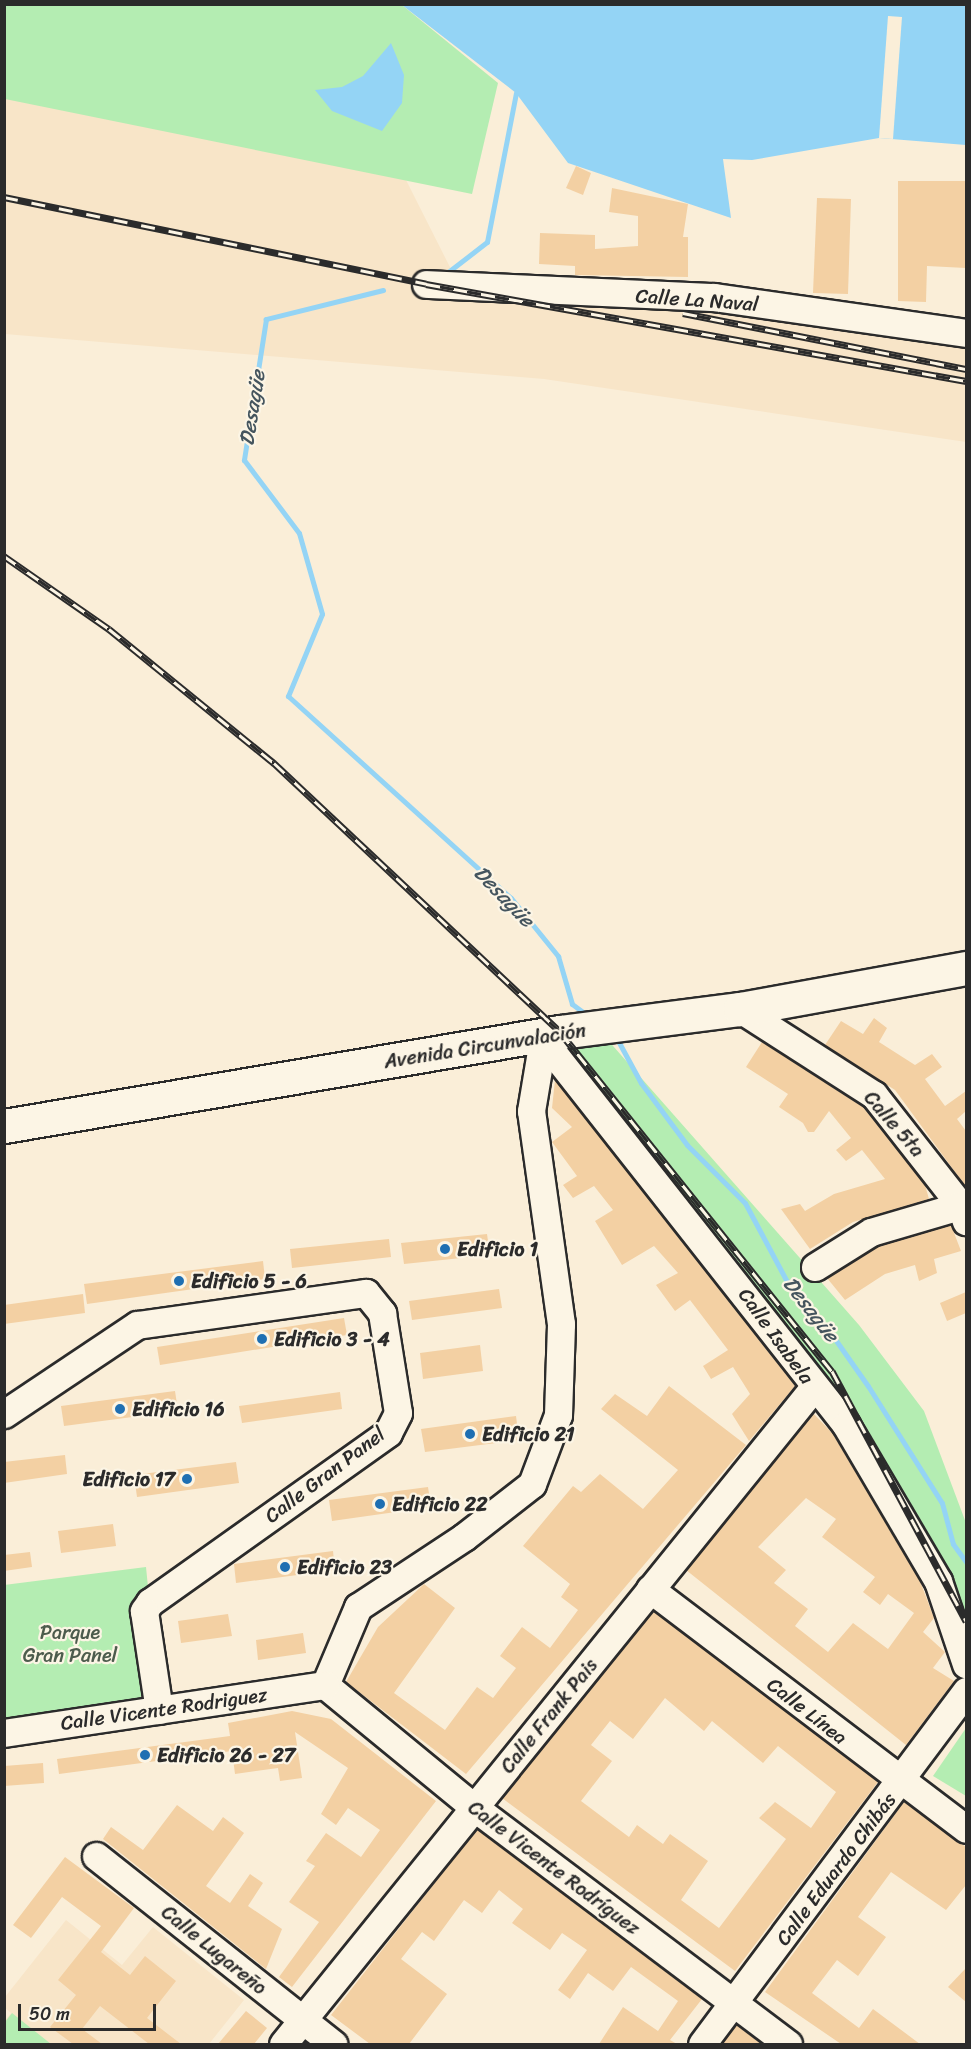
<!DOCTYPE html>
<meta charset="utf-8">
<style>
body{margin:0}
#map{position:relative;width:971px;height:2049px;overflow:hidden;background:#faeed8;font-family:Sriracha,sans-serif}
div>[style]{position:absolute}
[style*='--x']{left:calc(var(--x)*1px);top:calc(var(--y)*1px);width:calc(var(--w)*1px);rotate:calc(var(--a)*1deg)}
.built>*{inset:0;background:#f8e5c8}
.green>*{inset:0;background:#b4edb2}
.water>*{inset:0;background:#94d4f5}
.pier>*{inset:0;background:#faeed8}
.stream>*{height:5px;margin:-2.5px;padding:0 2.5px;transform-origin:2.5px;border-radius:2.5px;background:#94d4f5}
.building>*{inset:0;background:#f3d0a3}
.roads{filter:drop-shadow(2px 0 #2b2b2b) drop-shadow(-2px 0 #2b2b2b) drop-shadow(0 2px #2b2b2b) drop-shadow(0 -2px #2b2b2b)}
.minor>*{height:27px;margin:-13.5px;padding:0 13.5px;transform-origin:13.5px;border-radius:13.5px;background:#fcf5e5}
.highway>*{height:33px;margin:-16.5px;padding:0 16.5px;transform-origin:16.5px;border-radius:16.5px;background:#fcf5e5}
.rail>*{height:7px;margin-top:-3.5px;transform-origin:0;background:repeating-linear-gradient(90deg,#fcf5e5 0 14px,#2b2b2b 0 28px);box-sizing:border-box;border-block:2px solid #2b2b2b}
.dots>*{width:16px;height:16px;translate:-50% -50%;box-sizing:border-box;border:3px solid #fcf5e5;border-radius:50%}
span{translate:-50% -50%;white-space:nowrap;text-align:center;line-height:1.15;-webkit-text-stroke:4.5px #fcf5e5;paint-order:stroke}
.street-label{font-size:20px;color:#2b2b2b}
.poi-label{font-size:20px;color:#2b2b2b;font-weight:700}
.left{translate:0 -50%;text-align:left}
.right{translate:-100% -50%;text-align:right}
.park-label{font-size:20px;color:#4d5c4d}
.water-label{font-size:21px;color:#45555e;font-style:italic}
.frame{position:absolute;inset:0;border:6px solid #2b2b2b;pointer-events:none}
.scale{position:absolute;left:18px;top:2004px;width:138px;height:27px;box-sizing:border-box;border:3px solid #2b2b2b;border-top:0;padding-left:8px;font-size:18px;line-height:21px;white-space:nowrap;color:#2b2b2b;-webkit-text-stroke:4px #fcf5e5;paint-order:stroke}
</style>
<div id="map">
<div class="built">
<div style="clip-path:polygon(4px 95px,406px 180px,460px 287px,966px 335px,966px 442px,544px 379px,5px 334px)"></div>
<div style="clip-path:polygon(66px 1920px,122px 1965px,153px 1927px,244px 2000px,209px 2044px,5px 2044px,4px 2022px,11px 2013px,5px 2008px,5px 1997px)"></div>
</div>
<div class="green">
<div style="clip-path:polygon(4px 5px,402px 5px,498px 83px,472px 194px,5px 99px)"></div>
<div style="clip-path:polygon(606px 1038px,859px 1325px,924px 1411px,966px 1523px,966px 1636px,905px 1514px,553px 1042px)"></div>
<div style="clip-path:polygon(146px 1567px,148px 1587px,133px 1610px,143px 1694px,136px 1703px,12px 1723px,5px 1717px,4px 1585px)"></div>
<div style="clip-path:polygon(966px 1728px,966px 1796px,933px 1776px)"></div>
<div style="clip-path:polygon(12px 2013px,51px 2044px,5px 2044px,5px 2022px)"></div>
</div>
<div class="water">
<div style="clip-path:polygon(402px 5px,966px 5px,966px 145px,879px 138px,752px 160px,723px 159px,731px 218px,568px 163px,516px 93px)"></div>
<div style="clip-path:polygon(391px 43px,404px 75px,402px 103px,382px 131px,332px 111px,315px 90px,342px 87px,363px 76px)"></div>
</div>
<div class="pier">
<div style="clip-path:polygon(888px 16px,902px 17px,893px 139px,879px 138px)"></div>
</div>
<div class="stream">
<div style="--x:448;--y:272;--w:49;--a:-37.6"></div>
<div style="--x:487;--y:242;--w:152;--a:-79"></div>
<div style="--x:383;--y:290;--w:121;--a:166.1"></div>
<div style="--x:266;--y:319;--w:143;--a:98.9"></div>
<div style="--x:244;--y:460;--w:91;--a:53"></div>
<div style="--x:299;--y:533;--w:84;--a:74.1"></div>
<div style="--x:322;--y:614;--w:89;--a:112.5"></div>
<div style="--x:288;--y:696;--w:301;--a:42.2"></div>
<div style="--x:511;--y:898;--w:75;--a:51"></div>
<div style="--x:558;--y:956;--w:50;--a:73.7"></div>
<div style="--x:572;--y:1004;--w:19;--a:36"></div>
<div style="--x:616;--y:1037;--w:52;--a:61.5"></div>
<div style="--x:641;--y:1083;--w:77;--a:53.4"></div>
<div style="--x:687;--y:1145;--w:82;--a:45"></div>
<div style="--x:745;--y:1203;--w:100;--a:61.9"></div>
<div style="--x:792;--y:1291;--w:56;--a:47.2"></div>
<div style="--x:830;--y:1332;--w:66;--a:54.9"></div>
<div style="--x:868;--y:1386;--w:138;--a:57.7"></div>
<div style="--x:942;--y:1503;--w:42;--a:75"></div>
<div style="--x:953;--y:1544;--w:22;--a:54"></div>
</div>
<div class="building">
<div style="clip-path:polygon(576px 166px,591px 173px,583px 195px,566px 188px)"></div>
<div style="clip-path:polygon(898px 181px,966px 181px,966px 268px,927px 266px,926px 302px,898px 301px)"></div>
<div style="clip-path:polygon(612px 188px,688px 204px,683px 237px,688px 237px,688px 277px,575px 275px,575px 266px,539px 264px,540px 233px,595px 235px,595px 249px,638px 246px,638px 216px,609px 212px)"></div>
<div style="clip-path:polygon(817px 198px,851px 199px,848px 294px,813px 293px)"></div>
<div style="clip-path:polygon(874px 1018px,887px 1028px,879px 1042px,915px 1065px,932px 1054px,942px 1067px,925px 1079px,945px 1106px,966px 1091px,966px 1111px,957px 1119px,966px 1131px,966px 1187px,895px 1090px,825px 1045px,841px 1021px,863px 1034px)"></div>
<div style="clip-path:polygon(762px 1042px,863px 1107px,925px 1185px,929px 1199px,853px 1222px,810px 1249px,781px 1209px,800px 1204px,805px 1211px,834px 1194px,885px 1179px,862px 1150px,846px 1161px,836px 1150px,851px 1138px,829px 1111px,814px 1132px,808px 1132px,803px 1123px,779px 1107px,788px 1094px,746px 1067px)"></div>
<div style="clip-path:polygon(555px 1080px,795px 1386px,749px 1441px,732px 1414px,750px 1394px,733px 1367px,711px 1379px,703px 1366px,728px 1350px,690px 1300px,675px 1311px,656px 1285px,678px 1273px,654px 1246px,622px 1265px,595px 1221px,613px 1210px,594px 1186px,573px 1198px,563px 1185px,577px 1176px,552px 1142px,572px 1127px,552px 1108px)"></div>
<div style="clip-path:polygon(951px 1225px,961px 1251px,934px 1259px,937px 1273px,919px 1281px,915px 1265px,885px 1274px,845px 1300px,827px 1278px,878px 1246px)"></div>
<div style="clip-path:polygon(487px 1234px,490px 1255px,404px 1264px,401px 1243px)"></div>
<div style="clip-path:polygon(389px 1239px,391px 1257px,292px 1268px,290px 1249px)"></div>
<div style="clip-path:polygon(263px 1261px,265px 1279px,87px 1304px,84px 1284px)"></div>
<div style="clip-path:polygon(499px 1289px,502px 1308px,412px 1320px,409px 1301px)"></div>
<div style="clip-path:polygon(966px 1292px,966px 1313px,947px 1321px,940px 1303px)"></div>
<div style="clip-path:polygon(83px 1294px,85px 1313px,4px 1324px,4px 1305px)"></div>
<div style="clip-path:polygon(344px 1318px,347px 1335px,160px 1365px,157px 1347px)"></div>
<div style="clip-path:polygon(480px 1345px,483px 1371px,423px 1379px,420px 1353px)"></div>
<div style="clip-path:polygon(669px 1386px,746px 1445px,466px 1774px,346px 1682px,378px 1627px,424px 1584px,455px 1608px,394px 1693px,445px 1730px,477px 1687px,493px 1698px,516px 1668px,500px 1656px,522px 1627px,550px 1648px,578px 1610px,561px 1597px,570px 1584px,523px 1546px,573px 1486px,581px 1492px,600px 1474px,643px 1509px,678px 1470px,601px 1409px,615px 1394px,647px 1416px)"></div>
<div style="clip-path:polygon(175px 1391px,178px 1411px,64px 1426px,61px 1406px)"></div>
<div style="clip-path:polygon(340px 1392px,342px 1409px,242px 1423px,239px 1406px)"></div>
<div style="clip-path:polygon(evenodd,813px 1413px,833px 1434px,920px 1581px,934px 1618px,923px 1632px,945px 1652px,933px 1668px,954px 1681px,906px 1745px,686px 1570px,813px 1413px,806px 1498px,836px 1519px,822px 1537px,875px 1577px,863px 1592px,880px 1605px,888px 1594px,914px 1613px,888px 1649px,853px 1623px,828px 1652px,795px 1626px,808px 1609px,774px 1583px,786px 1570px,758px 1547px,806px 1498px)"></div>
<div style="clip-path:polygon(516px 1416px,519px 1440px,425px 1452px,421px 1429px)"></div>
<div style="clip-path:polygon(65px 1455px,67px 1474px,4px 1483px,4px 1462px)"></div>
<div style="clip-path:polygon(236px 1462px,239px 1483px,137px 1497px,134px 1475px)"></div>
<div style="clip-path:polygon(428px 1487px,431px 1507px,332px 1521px,329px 1500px)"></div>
<div style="clip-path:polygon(113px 1524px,116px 1546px,61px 1553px,58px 1531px)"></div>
<div style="clip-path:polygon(333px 1551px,335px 1570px,236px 1583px,234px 1564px)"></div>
<div style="clip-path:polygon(30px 1552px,32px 1567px,4px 1571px,4px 1555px)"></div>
<div style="clip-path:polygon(evenodd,653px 1611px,878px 1782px,735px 1971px,502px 1798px,653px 1611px,665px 1698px,704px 1731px,712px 1721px,763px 1763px,778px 1746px,836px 1792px,811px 1828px,775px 1802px,759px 1818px,786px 1839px,719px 1928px,681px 1900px,708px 1861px,670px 1834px,663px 1844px,637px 1825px,629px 1837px,581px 1801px,612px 1761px,591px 1745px,610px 1721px,633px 1739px,665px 1698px)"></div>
<div style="clip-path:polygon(228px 1614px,232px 1636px,181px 1643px,178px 1621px)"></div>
<div style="clip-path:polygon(303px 1633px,306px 1653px,258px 1660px,256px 1640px)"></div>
<div style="clip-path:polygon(292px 1711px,331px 1719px,436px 1801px,292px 1987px,279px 1977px,319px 1922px,289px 1902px,315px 1866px,306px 1861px,326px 1833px,361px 1857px,380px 1830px,348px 1808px,336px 1825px,321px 1814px,348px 1768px,295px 1732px,302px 1778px,280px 1781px,278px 1768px,235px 1774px,232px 1751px,59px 1774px,57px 1759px,230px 1736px,228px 1723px)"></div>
<div style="clip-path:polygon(43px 1763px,44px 1783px,4px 1786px,4px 1766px)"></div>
<div style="clip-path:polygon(904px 1802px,966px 1847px,966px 1885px,946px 1910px,891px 1872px,858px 1917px,886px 1937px,858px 1976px,837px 1960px,812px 1993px,859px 2028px,873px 2009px,920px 2044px,841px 2044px,765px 1992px)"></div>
<div style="clip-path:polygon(177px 1805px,213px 1831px,223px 1817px,244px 1833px,206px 1886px,230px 1903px,250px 1874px,263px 1883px,248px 1906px,282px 1929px,266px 1969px,103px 1839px,111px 1827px,143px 1850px)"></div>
<div style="clip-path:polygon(477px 1829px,702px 1999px,670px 2040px,677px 2044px,599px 2044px,623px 2007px,658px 2031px,678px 2001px,631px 1967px,613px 1991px,588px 1973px,570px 1999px,558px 1990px,587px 1950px,562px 1933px,550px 1950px,512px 1923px,523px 1909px,499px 1890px,482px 1913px,464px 1900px,434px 1941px,422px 1932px,401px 1959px,447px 1994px,409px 2044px,370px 2044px,331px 2015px)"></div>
<div style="clip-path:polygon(65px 1857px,134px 1908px,101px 1952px,130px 1975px,145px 1956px,176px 1981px,147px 2018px,181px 2044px,149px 2044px,100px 2006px,82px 2029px,102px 2044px,73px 2044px,50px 2027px,76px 1995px,58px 1980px,101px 1926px,62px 1897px,31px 1938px,13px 1925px)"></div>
<div style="clip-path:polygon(966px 1968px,966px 2002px,948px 1987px)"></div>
<div style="clip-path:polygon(246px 2011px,267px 2028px,254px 2044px,218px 2044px)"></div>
<div style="clip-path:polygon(736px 2025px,762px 2044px,721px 2044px)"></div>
</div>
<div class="roads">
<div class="minor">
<div style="--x:426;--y:284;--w:288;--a:2.6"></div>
<div style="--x:714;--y:297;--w:255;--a:8.1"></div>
<div style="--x:740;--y:1009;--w:159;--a:32.7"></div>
<div style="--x:874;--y:1095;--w:141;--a:51.9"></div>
<div style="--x:961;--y:1206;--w:16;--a:72"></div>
<div style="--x:540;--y:1036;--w:495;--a:51.8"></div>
<div style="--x:846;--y:1425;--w:181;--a:59.5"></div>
<div style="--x:938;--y:1581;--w:88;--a:71.4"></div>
<div style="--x:815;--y:1267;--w:66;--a:-32"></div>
<div style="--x:871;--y:1232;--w:99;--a:-16.4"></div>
<div style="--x:4;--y:1414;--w:160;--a:-33.8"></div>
<div style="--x:137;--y:1325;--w:231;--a:-8"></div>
<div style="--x:366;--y:1293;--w:26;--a:51"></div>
<div style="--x:382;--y:1313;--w:101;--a:80.9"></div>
<div style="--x:398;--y:1413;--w:22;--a:117"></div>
<div style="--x:388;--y:1433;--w:292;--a:144.6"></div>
<div style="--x:150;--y:1602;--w:11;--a:124"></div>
<div style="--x:144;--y:1611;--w:100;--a:81.4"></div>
<div style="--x:650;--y:1589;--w:397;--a:37.2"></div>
<div style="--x:325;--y:1685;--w:85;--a:-67.1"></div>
<div style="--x:358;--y:1607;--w:127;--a:-33.4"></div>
<div style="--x:464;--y:1537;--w:86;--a:-37.9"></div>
<div style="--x:532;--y:1484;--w:74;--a:-69.4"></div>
<div style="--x:558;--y:1415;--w:91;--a:-88.1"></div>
<div style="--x:561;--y:1324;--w:215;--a:-98"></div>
<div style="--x:531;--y:1111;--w:73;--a:-80.5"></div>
<div style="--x:325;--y:1685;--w:194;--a:39.4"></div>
<div style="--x:475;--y:1808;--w:392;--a:37"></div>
<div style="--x:4;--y:1733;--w:325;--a:-8.5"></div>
<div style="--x:96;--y:1856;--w:303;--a:38.4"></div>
<div style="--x:283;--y:2044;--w:845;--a:-51.05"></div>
<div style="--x:702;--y:2044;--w:441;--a:-53.2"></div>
</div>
<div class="highway">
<div style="--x:4;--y:1126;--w:564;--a:-9.6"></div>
<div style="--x:560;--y:1032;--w:181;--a:-7.3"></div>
<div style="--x:740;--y:1009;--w:230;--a:-10.3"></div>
</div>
</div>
<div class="rail">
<div style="--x:4;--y:197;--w:431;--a:11.6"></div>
<div style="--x:426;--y:284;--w:549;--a:10.18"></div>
<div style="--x:683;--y:313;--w:288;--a:11.2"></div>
<div style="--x:4;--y:556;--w:128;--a:34.8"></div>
<div style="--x:109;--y:629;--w:213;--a:39.1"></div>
<div style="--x:274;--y:763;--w:393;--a:43.2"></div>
<div style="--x:560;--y:1032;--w:435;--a:51.3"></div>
<div style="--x:832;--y:1371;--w:284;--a:61.8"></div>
</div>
<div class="dots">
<div style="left:445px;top:1249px;background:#1f6fb2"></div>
<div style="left:179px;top:1281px;background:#1f6fb2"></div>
<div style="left:262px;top:1339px;background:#1f6fb2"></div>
<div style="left:120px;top:1409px;background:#1f6fb2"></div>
<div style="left:470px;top:1434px;background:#1f6fb2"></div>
<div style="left:187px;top:1479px;background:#1f6fb2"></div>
<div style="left:380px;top:1504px;background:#1f6fb2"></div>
<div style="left:285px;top:1567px;background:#1f6fb2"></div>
<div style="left:145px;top:1755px;background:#1f6fb2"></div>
</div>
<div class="street-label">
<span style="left:697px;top:300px;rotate:4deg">Calle La Naval</span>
<span style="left:485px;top:1046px;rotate:-9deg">Avenida Circunvalación</span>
<span style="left:894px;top:1124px;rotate:49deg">Calle 5ta</span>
<span style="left:776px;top:1336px;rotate:54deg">Calle Isabela</span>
<span style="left:325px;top:1475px;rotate:-37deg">Calle Gran Panel</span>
<span style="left:164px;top:1709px;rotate:-8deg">Calle Vicente Rodriguez</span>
<span style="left:807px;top:1711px;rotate:38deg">Calle Línea</span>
<span style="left:549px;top:1716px;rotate:-51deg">Calle Frank Pais</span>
<span style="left:554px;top:1868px;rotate:37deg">Calle Vicente Rodríguez</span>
<span style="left:836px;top:1869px;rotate:-53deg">Calle Eduardo Chibás</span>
<span style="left:214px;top:1950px;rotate:39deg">Calle Lugareño</span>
</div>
<div class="poi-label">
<span class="left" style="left:457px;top:1249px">Edificio 1</span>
<span class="left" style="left:191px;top:1281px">Edificio 5 - 6</span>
<span class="left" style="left:274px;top:1339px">Edificio 3 - 4</span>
<span class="left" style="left:132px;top:1409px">Edificio 16</span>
<span class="left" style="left:482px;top:1434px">Edificio 21</span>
<span class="right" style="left:175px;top:1479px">Edificio 17</span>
<span class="left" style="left:392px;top:1504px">Edificio 22</span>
<span class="left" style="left:297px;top:1567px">Edificio 23</span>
<span class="left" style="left:157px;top:1755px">Edificio 26 - 27</span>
</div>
<div class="park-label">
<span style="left:70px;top:1644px">Parque<br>Gran Panel</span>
</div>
<div class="water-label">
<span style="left:252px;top:408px;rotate:-81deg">Desagüe</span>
<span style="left:504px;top:896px;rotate:46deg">Desagüe</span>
<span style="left:811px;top:1309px;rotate:52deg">Desagüe</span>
</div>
<div class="frame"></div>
<div class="scale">50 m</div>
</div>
